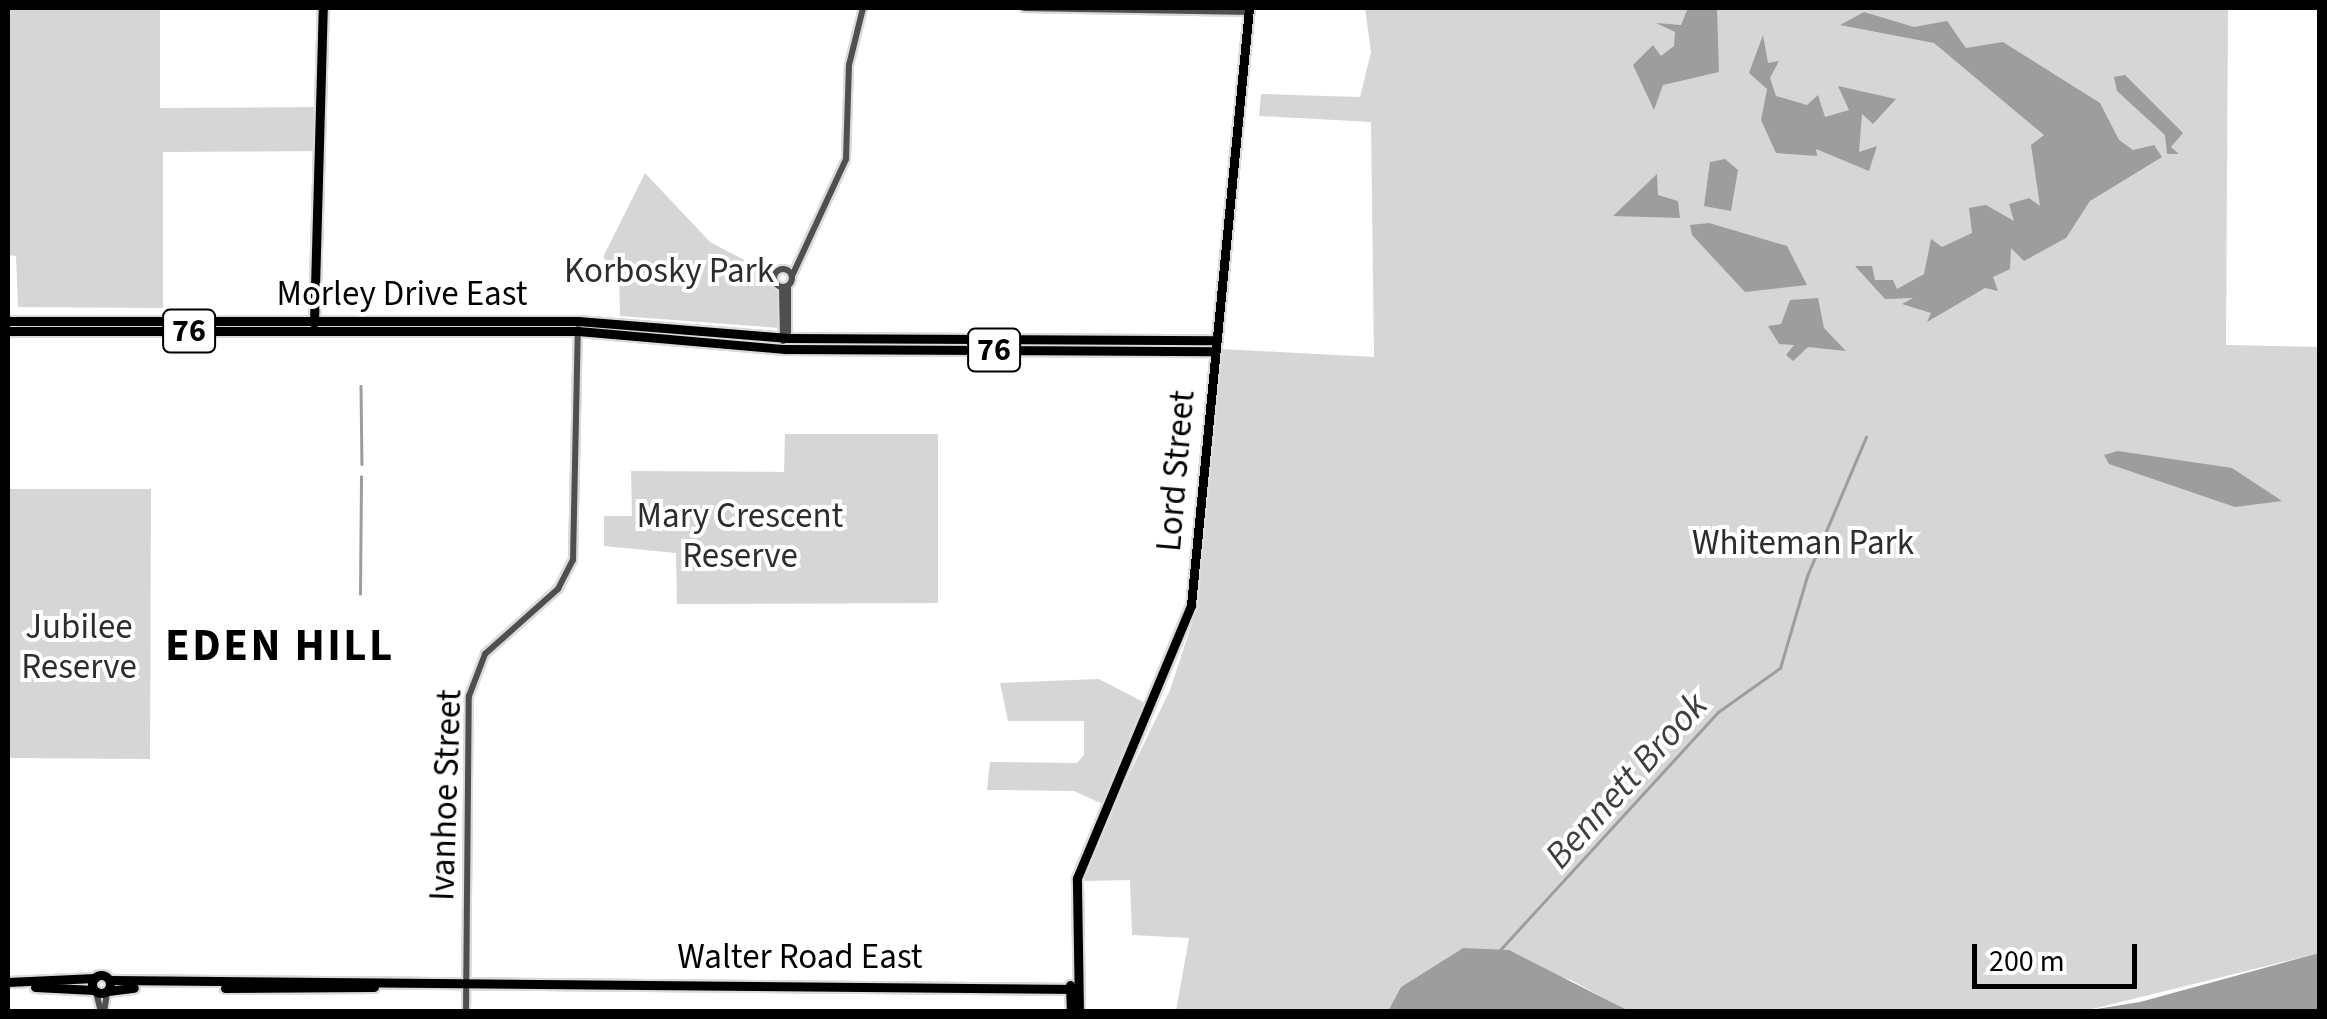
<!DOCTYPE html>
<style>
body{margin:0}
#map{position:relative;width:2327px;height:1019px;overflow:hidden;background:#fff;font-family:"Source Sans 3",sans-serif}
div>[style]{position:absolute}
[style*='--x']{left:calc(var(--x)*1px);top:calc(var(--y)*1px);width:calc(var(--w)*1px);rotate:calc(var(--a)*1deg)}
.green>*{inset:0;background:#d6d6d6}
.water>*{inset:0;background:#9d9d9d}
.stream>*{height:2.5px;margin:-1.25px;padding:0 1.25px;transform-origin:1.25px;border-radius:1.25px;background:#9d9d9d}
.roads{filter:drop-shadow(2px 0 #dbdbdb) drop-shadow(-2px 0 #dbdbdb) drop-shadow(0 2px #dbdbdb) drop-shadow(0 -2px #dbdbdb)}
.minor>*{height:6px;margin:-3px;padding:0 3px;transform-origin:3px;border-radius:3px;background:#4f4f4f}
.minor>.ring{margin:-3px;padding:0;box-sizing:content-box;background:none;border:6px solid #4f4f4f;border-radius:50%}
.major>*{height:9px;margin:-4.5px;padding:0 4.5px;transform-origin:4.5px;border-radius:4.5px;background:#000}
.major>.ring{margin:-4.5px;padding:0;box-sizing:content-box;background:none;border:9px solid #000;border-radius:50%}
span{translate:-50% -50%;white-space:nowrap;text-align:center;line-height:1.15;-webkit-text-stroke:8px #fff;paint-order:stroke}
.shield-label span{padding:2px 8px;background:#fff;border:2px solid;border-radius:8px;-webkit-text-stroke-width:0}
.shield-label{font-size:32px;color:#000;font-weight:700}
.park-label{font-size:35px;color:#2d2d2d}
.street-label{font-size:35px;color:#000}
.water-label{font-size:38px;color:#3e3e3e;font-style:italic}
.district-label{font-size:45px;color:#000;font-weight:700;letter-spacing:2.5px}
.frame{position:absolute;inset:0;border:10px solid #000;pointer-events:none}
.scale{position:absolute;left:1972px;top:944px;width:165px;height:45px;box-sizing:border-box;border:5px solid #000;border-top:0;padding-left:12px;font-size:30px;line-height:35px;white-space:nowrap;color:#000;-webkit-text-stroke:8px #fff;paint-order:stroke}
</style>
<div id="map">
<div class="green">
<div style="clip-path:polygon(8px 8px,160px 8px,160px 108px,319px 107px,319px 151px,163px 152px,163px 308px,18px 307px,16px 256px,8px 255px)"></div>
<div style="clip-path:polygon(1365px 8px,2228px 8px,2226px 345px,2319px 347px,2319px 953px,2084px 1011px,1629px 1012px,1571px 980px,1463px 948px,1401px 987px,1388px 1011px,1176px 1011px,1189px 938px,1132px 935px,1130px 880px,1085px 881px,1085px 865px,1170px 690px,1195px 614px,1221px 349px,1374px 357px,1371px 122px,1259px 116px,1261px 94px,1360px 97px,1371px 52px)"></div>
<div style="clip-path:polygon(645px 173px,710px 242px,769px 273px,782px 290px,780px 328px,620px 316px,619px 273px,603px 257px)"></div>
<div style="clip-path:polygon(785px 434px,938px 434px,938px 603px,677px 604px,676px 553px,604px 546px,604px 516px,632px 516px,631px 471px,784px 472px)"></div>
<div style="clip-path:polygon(8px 489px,151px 489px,150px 759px,8px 758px)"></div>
<div style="clip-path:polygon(1099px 679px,1151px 706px,1107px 806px,1074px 791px,987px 790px,990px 762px,1077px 763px,1084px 755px,1084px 721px,1008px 721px,1000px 683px)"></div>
</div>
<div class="water">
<div style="clip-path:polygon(1688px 8px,1717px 8px,1719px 72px,1663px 85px,1654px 110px,1633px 65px,1653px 45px,1661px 56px,1674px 46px,1675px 32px,1656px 23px,1681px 25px)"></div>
<div style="clip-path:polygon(1864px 12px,1914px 27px,1947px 21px,1966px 48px,2003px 42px,2100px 103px,2119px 140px,2133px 150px,2154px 145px,2162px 157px,2090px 201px,2066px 238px,2024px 261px,2011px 248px,2010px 269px,1993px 277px,1998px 291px,1985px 288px,1927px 322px,1931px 313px,1902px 304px,1913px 298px,1885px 299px,1855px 266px,1872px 266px,1875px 280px,1893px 280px,1897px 289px,1924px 274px,1931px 239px,1942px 247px,1972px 233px,1969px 208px,1986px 205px,2014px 221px,2009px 204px,2029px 198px,2040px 206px,2031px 145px,2044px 135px,1934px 43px,1840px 25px)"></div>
<div style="clip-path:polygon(1763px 35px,1768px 63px,1779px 61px,1770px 78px,1776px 96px,1807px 105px,1818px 95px,1825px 117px,1849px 110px,1838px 86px,1896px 99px,1873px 124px,1862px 114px,1859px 152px,1877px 146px,1869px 171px,1816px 149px,1817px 156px,1776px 153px,1761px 120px,1767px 89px,1749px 73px)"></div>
<div style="clip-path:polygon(2125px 75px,2183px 133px,2171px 147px,2179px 154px,2167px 154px,2165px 135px,2117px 91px,2114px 77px)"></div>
<div style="clip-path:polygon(1725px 159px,1738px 170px,1731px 211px,1704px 206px,1710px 162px)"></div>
<div style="clip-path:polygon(1657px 174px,1658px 195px,1678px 201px,1680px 218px,1613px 216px)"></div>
<div style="clip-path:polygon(1709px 223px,1787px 246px,1807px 285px,1745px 292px,1692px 235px,1690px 225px)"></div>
<div style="clip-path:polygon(1818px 298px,1824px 328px,1846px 351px,1808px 347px,1793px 361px,1786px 355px,1794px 345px,1779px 344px,1768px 326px,1781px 324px,1790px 300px)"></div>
<div style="clip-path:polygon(2118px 451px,2232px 468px,2282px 501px,2235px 507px,2109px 464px,2104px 455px)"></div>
<div style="clip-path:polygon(1463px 948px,1509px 950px,1629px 1011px,1388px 1011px,1401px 987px)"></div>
<div style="clip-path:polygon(2319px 953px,2318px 1011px,2084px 1011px,2140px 1002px)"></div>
</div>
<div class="stream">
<div style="--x:361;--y:386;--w:78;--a:89.3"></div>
<div style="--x:360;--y:594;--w:117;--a:-89.5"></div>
<div style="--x:1499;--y:951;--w:324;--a:-47.5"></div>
<div style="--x:1718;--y:712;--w:76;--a:-35.4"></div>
<div style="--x:1780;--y:668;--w:96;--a:-73.6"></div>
<div style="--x:1807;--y:576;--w:151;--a:-67"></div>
</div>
<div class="roads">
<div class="minor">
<div style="--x:1024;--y:8;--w:225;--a:1"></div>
<div class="ring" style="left:774px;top:269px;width:12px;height:12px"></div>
<div style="--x:792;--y:276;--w:129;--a:-65.2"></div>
<div style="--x:846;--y:159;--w:94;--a:-88.2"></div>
<div style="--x:849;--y:65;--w:59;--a:-76.2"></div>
<div style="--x:782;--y:287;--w:54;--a:88.9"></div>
<div style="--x:788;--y:340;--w:54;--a:-90"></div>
<div style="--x:96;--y:992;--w:21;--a:76"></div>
<div style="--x:104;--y:1012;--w:20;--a:-81"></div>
<div style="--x:466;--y:1012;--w:316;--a:-89.5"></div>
<div style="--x:469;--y:696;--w:45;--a:-69.1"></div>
<div style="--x:485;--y:654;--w:98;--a:-41.7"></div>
<div style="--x:558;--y:589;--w:33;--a:-63"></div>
<div style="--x:573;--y:560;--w:231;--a:-88.8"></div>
</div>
<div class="major">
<div style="--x:8;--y:321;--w:570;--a:0"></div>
<div style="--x:578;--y:321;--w:211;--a:4.6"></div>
<div style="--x:788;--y:338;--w:428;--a:0.3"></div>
<div style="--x:314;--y:323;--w:315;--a:-88.4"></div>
<div style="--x:8;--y:331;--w:570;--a:0"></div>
<div style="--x:578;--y:331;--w:208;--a:5"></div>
<div style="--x:785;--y:349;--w:429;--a:0.3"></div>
<div class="ring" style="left:92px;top:975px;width:9px;height:9px"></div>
<div style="--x:110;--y:980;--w:968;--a:0.53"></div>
<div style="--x:8;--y:982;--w:87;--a:-2.6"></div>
<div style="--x:1070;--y:985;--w:27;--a:88"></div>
<div style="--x:35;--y:987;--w:59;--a:2.9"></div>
<div style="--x:225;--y:988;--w:149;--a:-0.4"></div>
<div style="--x:108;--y:991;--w:26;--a:-7"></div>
<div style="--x:1079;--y:1012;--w:134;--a:-90.9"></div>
<div style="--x:1077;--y:878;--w:296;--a:-67.3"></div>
<div style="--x:1191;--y:605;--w:600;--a:-84.45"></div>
</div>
</div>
<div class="shield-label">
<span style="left:189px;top:331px">76</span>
<span style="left:994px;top:350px">76</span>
</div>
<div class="park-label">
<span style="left:669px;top:271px">Korbosky Park</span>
<span style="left:740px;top:536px">Mary Crescent<br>Reserve</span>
<span style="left:1803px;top:543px">Whiteman Park</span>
<span style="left:79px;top:647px">Jubilee<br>Reserve</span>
</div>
<div class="street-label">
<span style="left:402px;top:294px">Morley Drive East</span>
<span style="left:1176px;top:471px;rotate:-85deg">Lord Street</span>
<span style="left:446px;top:795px;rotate:-88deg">Ivanhoe Street</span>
<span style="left:800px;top:957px">Walter Road East</span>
</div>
<div class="water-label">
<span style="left:1627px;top:781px;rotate:-48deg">Bennett Brook</span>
</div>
<div class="district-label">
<span style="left:280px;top:647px">EDEN HILL</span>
</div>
<div class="frame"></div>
<div class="scale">200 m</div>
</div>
